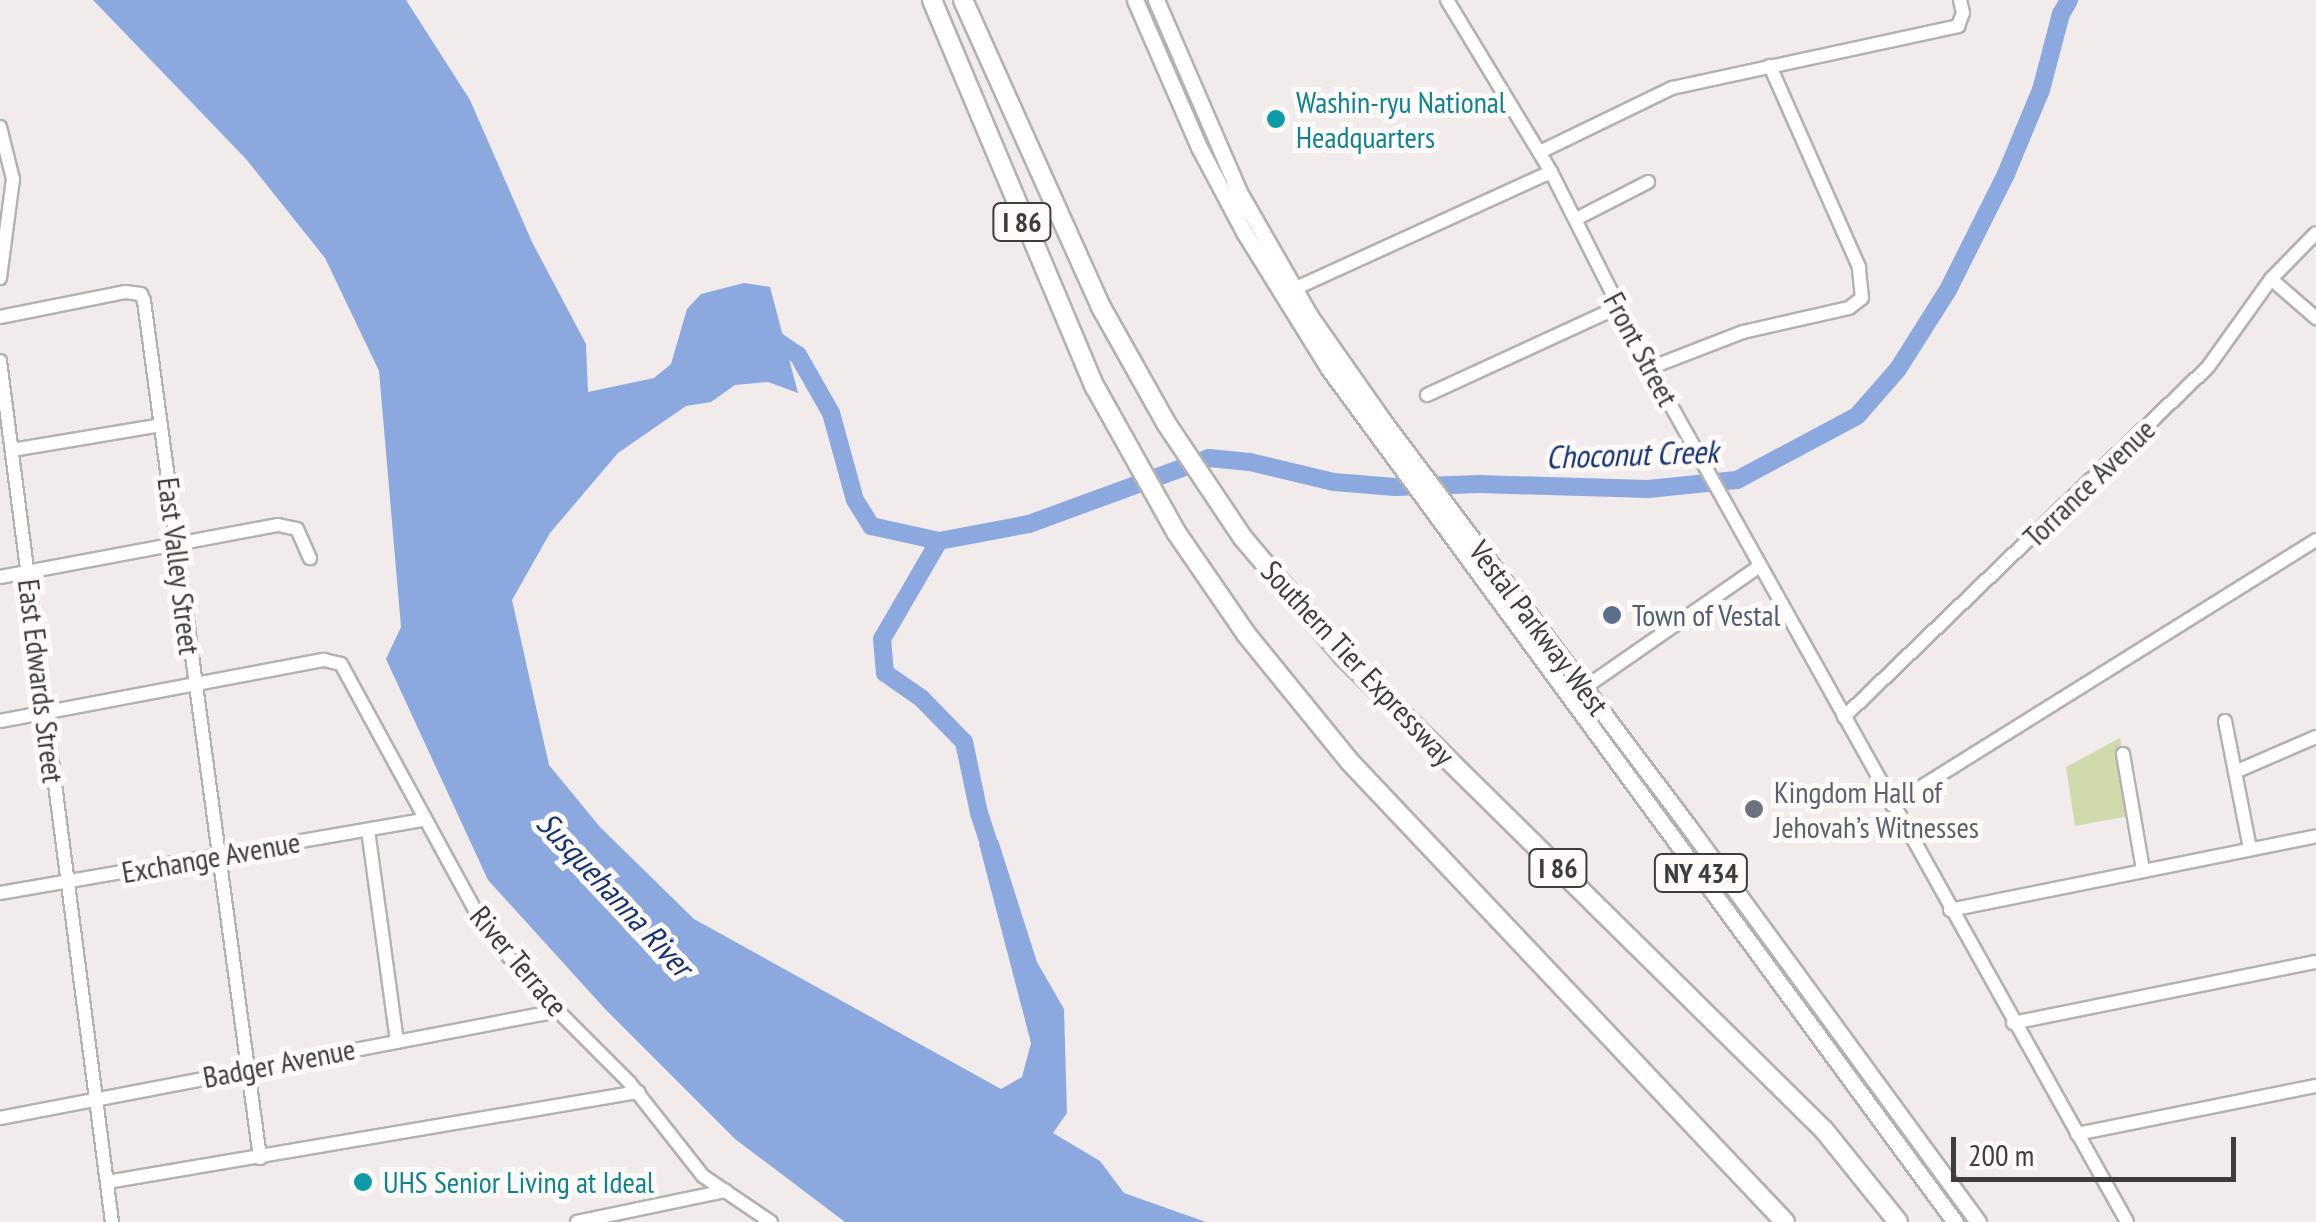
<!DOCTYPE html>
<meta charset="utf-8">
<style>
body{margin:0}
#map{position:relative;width:2316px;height:1222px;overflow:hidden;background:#f1eceb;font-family:"PT Sans Narrow",sans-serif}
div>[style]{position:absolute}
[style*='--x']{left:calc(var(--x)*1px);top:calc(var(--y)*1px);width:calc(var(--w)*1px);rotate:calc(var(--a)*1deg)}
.green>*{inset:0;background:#d0daac}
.water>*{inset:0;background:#8ca9df}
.river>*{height:18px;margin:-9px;padding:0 9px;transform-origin:9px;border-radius:9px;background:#8ca9df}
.roads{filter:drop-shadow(2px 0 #b5b1af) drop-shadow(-2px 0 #b5b1af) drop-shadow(0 2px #b5b1af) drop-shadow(0 -2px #b5b1af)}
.minor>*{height:12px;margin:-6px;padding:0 6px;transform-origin:6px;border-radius:6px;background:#fff}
.major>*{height:15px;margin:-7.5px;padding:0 7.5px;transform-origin:7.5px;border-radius:7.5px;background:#fff}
.highway>*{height:18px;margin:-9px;padding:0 9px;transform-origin:9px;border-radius:9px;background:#fff}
.dots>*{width:28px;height:28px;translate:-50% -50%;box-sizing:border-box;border:5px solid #fefaf8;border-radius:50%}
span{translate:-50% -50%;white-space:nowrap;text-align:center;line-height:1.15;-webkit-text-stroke:10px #fefaf8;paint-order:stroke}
.shield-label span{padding:2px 8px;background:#fefaf8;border:2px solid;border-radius:8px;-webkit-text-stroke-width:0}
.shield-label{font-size:28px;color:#3e3c3c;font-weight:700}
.culture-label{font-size:30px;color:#0d838f}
.left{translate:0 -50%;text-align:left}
.street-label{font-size:30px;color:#3e3c3c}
.service-label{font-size:30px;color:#4e5e75}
.worship-label{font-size:30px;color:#5b616d}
.water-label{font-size:32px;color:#143373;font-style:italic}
.scale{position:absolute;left:1951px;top:1137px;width:285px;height:45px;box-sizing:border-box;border:5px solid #3e3c3c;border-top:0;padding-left:12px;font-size:30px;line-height:35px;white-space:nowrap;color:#3e3c3c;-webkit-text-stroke:8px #fefaf8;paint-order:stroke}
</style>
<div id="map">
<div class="green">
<div style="clip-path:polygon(2120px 738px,2134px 815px,2075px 826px,2066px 767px)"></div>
</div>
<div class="water">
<div style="clip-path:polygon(93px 0,406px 0,470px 100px,532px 242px,586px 344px,588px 392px,654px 378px,671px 364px,687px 309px,701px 294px,744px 283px,770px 287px,798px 393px,768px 382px,735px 385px,711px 402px,686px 406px,618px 453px,550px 533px,512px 600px,549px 765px,600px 827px,694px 919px,1001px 1089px,1022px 1077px,1031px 1043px,979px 844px,998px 840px,1037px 962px,1064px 1009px,1067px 1113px,1053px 1133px,1100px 1161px,1124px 1193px,1206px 1222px,845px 1222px,735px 1139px,606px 1010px,488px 880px,386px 659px,401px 627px,379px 371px,325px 258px,246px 159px)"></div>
</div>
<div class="river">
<div style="--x:768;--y:335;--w:36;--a:34"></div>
<div style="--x:798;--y:355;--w:67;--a:60.4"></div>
<div style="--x:831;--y:413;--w:90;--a:74.6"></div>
<div style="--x:855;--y:500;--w:31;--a:58"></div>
<div style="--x:871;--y:526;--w:70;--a:12.4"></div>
<div style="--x:995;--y:862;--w:52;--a:-108.1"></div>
<div style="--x:979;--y:813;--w:73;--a:-101.9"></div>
<div style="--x:964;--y:742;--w:62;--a:-134.3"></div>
<div style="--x:921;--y:698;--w:44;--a:-145.2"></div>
<div style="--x:885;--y:673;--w:34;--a:-95"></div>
<div style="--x:882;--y:639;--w:113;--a:-59.8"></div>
<div style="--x:939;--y:541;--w:92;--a:-10.7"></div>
<div style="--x:1029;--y:524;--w:192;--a:-20.1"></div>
<div style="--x:1209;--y:458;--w:41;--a:5.6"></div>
<div style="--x:1250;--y:462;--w:86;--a:13.4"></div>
<div style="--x:1334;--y:482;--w:61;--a:4.7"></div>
<div style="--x:1395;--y:487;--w:84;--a:-2"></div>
<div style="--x:1479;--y:484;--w:169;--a:1.7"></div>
<div style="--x:1648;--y:489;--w:89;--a:-5.8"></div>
<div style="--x:1737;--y:480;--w:136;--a:-28.1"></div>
<div style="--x:1857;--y:416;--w:62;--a:-48.9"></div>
<div style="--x:1898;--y:369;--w:93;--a:-57.7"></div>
<div style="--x:1948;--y:290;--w:130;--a:-63.4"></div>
<div style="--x:2006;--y:174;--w:91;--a:-67.4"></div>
<div style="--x:2041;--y:90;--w:79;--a:-75.3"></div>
<div style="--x:2061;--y:14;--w:16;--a:-60"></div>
</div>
<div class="roads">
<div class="minor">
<div style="--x:1447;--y:0;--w:201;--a:58.8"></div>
<div style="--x:1551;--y:172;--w:220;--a:63.2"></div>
<div style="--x:1650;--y:368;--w:978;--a:60.81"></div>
<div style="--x:0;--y:127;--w:54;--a:76"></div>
<div style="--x:13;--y:179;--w:100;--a:97.5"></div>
<div style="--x:1540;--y:152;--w:147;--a:-25.9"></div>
<div style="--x:1672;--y:88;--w:293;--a:-12.2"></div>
<div style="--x:1958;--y:26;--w:14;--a:-69"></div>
<div style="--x:1963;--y:13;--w:13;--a:-103"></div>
<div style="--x:1576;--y:219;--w:81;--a:-27.2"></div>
<div style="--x:2271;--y:279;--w:60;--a:40.9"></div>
<div style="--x:1294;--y:289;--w:282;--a:-24.5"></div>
<div style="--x:0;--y:317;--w:127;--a:-11.3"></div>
<div style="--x:125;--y:292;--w:16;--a:7"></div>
<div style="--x:141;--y:294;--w:8;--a:67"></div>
<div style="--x:144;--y:301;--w:865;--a:82.29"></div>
<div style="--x:0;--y:361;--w:868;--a:82.59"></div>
<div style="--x:1650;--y:368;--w:100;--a:-21.2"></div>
<div style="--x:1743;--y:332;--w:109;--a:-12.8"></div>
<div style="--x:1849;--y:308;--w:16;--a:-38"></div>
<div style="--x:1862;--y:298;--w:31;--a:-96"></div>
<div style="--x:1859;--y:267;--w:220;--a:-113.9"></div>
<div style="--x:1427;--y:395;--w:210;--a:-24.7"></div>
<div style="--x:12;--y:450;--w:151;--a:-9.5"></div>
<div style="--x:0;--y:577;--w:283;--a:-10.6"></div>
<div style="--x:278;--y:525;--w:19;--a:12"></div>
<div style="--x:297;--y:529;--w:32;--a:66"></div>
<div style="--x:1577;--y:693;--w:223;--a:-34.8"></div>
<div style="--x:1844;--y:717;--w:505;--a:-43.88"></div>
<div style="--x:2208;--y:367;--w:108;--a:-54.4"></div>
<div style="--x:2271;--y:279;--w:64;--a:-45.6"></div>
<div style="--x:0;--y:721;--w:330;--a:-10.7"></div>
<div style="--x:324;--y:660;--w:17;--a:13"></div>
<div style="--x:341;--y:664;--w:295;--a:61.4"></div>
<div style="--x:482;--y:923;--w:75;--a:51.5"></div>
<div style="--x:529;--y:982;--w:141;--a:45"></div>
<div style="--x:629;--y:1082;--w:120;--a:51.8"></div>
<div style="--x:703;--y:1176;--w:82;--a:34.1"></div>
<div style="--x:2225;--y:721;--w:130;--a:78.9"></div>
<div style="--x:2123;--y:754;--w:118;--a:80.2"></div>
<div style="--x:2235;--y:772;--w:88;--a:-23.4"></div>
<div style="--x:1892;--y:805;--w:500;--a:-32.01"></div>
<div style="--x:368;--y:830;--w:214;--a:82.2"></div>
<div style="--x:0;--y:893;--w:428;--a:-9.8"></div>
<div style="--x:1950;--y:910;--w:373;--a:-11.4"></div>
<div style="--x:2013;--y:1023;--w:309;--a:-11.4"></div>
<div style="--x:0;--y:1118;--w:568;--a:-10.86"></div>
<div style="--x:2077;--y:1134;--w:244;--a:-11.4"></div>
<div style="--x:107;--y:1182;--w:539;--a:-9.62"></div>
<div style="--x:577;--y:1222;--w:152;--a:-11.8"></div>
</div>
<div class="major">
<div style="--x:1135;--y:0;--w:160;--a:66.5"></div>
<div style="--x:1199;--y:147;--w:96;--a:62.1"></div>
<div style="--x:1244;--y:232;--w:161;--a:58.2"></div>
<div style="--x:1329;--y:369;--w:1058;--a:53.73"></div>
<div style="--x:1156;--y:0;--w:209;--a:66.6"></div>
<div style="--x:1239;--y:192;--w:143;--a:60.2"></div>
<div style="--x:1310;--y:316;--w:126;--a:55"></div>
<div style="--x:1382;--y:419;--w:511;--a:53.04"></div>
<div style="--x:1689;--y:827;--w:489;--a:53.8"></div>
</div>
<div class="highway">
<div style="--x:932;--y:0;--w:420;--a:67.2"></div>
<div style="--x:1095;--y:387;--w:166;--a:60.8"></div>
<div style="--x:1176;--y:532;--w:124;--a:55.5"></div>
<div style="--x:1246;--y:634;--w:165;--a:50.9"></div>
<div style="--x:1350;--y:762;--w:633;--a:46.6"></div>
<div style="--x:963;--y:0;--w:337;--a:65.8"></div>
<div style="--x:1101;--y:307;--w:133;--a:60.7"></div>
<div style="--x:1166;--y:423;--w:138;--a:56.2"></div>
<div style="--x:1243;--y:538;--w:155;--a:49.7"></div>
<div style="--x:1343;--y:656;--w:675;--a:44.58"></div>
<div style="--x:1824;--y:1130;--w:118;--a:51.2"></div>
</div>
</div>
<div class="dots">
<div style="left:1276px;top:119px;background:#0f9aa8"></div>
<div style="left:1612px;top:615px;background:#5c6f8a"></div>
<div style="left:1754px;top:809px;background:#6b7280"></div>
<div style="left:363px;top:1182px;background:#0f9aa8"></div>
</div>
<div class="shield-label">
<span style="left:1022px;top:222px">I 86</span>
<span style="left:1558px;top:868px">I 86</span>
<span style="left:1701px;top:873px">NY 434</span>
</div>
<div class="culture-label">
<span class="left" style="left:1296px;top:119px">Washin-ryu National<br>Headquarters</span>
<span class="left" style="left:383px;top:1182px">UHS Senior Living at Ideal</span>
</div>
<div class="street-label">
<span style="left:1641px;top:349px;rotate:62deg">Front Street</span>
<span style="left:2089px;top:483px;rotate:-44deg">Torrance Avenue</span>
<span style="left:179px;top:566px;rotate:83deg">East Valley Street</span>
<span style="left:1539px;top:628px;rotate:53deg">Vestal Parkway West</span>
<span style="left:1358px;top:663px;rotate:47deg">Southern Tier Expressway</span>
<span style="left:41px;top:681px;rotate:83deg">East Edwards Street</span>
<span style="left:211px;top:857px;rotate:-10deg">Exchange Avenue</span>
<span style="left:519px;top:961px;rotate:50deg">River Terrace</span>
<span style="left:279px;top:1063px;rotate:-11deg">Badger Avenue</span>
</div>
<div class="service-label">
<span class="left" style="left:1632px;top:615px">Town of Vestal</span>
</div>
<div class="worship-label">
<span class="left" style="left:1774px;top:809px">Kingdom Hall of<br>Jehovah’s Witnesses</span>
</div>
<div class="water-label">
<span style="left:1632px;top:454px;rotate:-2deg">Choconut Creek</span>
<span style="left:615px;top:894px;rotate:47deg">Susquehanna River</span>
</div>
<div class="scale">200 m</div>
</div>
